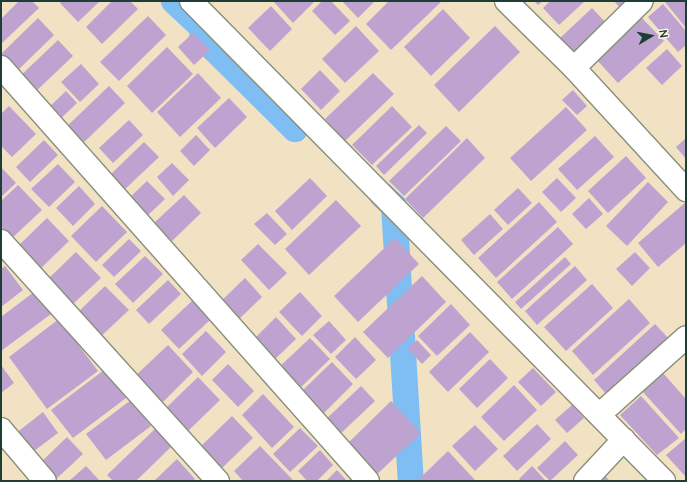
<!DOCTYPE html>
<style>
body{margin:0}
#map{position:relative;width:687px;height:482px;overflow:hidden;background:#f1e2c4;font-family:"Architects Daughter",sans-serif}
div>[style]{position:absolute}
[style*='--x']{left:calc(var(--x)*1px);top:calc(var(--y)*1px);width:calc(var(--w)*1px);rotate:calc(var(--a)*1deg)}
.canal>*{height:26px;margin:-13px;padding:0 13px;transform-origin:13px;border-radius:13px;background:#7ebef2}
.building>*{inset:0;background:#bea3d1}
.roads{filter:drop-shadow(1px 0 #88907c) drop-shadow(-1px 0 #88907c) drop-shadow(0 1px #88907c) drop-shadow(0 -1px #88907c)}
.minor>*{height:22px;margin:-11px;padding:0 11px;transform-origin:11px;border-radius:11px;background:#fff}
span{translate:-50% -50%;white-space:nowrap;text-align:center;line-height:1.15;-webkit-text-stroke:3px #fcf5e5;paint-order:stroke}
.frame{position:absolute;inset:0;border:2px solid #1f3d34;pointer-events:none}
.north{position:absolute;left:631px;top:16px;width:40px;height:40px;-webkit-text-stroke:3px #fcf5e5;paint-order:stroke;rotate:80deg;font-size:11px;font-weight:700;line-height:16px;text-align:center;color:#1f3d34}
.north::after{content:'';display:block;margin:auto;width:14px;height:18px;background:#1f3d34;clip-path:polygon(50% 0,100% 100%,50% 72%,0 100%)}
</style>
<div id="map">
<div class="canal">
<div style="--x:174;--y:1;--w:64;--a:43.1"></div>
<div style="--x:202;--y:37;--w:131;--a:44.7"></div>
<div style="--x:382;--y:195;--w:16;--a:43"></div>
<div style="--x:394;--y:206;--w:276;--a:86.5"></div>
</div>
<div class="building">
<div style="clip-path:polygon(19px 1px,32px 1px,39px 8px,1px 44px,1px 19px)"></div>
<div style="clip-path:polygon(62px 1px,100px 1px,78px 22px,60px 3px)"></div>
<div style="clip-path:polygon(112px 1px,130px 1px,138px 9px,102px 44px,86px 27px)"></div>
<div style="clip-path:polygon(273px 1px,315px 1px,293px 23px)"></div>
<div style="clip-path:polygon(322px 1px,331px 1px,350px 21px,335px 35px,312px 11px)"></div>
<div style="clip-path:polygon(342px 1px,375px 1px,358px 18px)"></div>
<div style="clip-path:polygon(389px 1px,442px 1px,391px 50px,366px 24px)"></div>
<div style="clip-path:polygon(534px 1px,543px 1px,538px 5px)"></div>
<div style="clip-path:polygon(550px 1px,585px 1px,559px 25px,543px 8px)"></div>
<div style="clip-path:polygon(614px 1px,629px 1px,621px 9px)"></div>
<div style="clip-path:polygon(665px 1px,686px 1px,686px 28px,665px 2px)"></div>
<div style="clip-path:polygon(663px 4px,686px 31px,686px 45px,678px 52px,648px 17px)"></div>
<div style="clip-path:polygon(271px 6px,292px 29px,270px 51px,248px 28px)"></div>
<div style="clip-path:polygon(592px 8px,608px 25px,574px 57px,559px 39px)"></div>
<div style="clip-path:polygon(443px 9px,470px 38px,431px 76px,404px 47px)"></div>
<div style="clip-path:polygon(148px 16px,166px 35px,119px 81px,100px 62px)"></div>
<div style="clip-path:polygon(640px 16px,664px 41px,618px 83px,595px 58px)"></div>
<div style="clip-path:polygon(38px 18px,54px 35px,15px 73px,1px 59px,1px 54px)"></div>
<div style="clip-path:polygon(356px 26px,379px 51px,345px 83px,322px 59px)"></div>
<div style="clip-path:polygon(495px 26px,520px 52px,459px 112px,434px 85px)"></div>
<div style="clip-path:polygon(193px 33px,210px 50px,194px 65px,178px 47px)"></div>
<div style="clip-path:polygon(58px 40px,73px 56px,32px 95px,17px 79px)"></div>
<div style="clip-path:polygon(167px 47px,193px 74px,152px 113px,127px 86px)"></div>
<div style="clip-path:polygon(667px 49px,682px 66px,662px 85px,646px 68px)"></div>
<div style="clip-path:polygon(81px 64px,99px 84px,80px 102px,61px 82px)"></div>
<div style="clip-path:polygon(320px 70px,340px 91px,321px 110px,301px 89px)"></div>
<div style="clip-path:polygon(198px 73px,221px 98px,180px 137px,157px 112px)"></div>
<div style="clip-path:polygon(373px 73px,394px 94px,345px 141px,325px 119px)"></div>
<div style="clip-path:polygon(109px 86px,125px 103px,80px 146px,64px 129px)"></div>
<div style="clip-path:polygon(573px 90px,587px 106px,577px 115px,562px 100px)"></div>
<div style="clip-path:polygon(66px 91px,77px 103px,56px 123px,45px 111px)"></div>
<div style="clip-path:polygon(229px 98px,247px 117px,215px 148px,197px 128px)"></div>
<div style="clip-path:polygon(9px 106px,36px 134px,12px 157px,1px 146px,1px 114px)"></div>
<div style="clip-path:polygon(392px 106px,412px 127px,372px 165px,352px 145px)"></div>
<div style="clip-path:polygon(566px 107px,587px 130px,531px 181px,510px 158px)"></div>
<div style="clip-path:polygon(129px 120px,143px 135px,113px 163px,99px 148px)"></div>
<div style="clip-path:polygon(419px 125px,427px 133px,384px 175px,376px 166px)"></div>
<div style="clip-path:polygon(446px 126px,461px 141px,404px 196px,389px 181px)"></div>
<div style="clip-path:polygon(196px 135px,210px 150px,194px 166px,180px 151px)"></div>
<div style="clip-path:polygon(595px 136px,614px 157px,577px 190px,558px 169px)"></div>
<div style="clip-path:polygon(467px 138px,485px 158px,423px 218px,405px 199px)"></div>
<div style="clip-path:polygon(686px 138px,686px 159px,676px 147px)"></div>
<div style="clip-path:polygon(44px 140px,58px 155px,30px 182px,16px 167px)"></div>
<div style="clip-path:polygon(144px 142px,159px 157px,123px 191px,109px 176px)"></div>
<div style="clip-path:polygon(626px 156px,646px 178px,608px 213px,588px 191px)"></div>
<div style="clip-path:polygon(172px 163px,189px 180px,173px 196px,157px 177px)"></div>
<div style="clip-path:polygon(58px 164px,75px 182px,49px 207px,31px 189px)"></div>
<div style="clip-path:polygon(1px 167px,16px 183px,1px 197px)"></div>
<div style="clip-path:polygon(310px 178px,327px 196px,292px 230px,275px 211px)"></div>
<div style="clip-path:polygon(557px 178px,576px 198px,561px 212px,542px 192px)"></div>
<div style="clip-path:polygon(147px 181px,165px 199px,146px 217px,128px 199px)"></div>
<div style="clip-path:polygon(648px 182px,668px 202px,627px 246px,606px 226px)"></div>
<div style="clip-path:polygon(18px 185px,42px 210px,9px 241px,1px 233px,1px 201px)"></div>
<div style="clip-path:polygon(79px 186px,95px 204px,73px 226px,56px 208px)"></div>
<div style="clip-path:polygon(518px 188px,532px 203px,508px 225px,494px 210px)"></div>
<div style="clip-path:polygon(184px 195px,201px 213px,172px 241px,154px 223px)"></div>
<div style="clip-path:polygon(589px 198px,603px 214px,586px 229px,572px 214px)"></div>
<div style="clip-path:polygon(336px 200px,361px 226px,309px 275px,285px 249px)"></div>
<div style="clip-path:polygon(539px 202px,557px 222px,496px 278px,478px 258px)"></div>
<div style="clip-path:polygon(686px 202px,686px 243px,658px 267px,638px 243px)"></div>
<div style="clip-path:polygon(102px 206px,127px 232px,96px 262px,71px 236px)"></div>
<div style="clip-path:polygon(267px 213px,287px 234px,275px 245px,254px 224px)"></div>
<div style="clip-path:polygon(490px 214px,503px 229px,474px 255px,461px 240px)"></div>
<div style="clip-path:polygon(47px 218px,69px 241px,37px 272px,15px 249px)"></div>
<div style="clip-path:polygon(558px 227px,573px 244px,512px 299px,497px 282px)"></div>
<div style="clip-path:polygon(395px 238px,419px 264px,358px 322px,334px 296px)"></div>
<div style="clip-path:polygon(129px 239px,141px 251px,114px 277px,102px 265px)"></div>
<div style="clip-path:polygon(258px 244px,287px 273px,269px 290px,241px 260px)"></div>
<div style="clip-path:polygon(76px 252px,101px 278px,73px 304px,49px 278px)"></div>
<div style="clip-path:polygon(635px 252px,650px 268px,632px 286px,616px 269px)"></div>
<div style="clip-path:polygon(145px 256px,163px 274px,133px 303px,115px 284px)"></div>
<div style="clip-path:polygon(565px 257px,571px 264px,521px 309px,515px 302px)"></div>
<div style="clip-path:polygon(5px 266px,23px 290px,1px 307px,1px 269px)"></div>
<div style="clip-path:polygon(575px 266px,587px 280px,537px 325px,525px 311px)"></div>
<div style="clip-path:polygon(422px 276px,446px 302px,388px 358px,363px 332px)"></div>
<div style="clip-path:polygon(245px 278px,262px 297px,236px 322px,219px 303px)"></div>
<div style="clip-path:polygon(168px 280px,181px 294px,149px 324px,136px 310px)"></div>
<div style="clip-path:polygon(592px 284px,613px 308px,566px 351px,544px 327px)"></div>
<div style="clip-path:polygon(105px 286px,129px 310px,97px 340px,74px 316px)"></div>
<div style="clip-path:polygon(34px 292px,51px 314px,1px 351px,1px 317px)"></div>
<div style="clip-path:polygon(300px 292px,322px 316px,302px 336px,279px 312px)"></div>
<div style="clip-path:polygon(629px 299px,650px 323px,593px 375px,572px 351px)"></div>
<div style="clip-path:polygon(193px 300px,211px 319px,179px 349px,161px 330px)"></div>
<div style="clip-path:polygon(451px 304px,470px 325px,437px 356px,418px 336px)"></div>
<div style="clip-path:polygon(276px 317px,296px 339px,274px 360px,254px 339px)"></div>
<div style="clip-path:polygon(59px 319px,98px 371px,47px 409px,9px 357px)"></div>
<div style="clip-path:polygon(329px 321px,346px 340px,331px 354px,313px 335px)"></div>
<div style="clip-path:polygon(655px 324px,670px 340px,608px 396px,594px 380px)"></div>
<div style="clip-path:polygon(206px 331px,226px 352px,202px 376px,182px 354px)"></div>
<div style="clip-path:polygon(470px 332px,489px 352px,448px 392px,429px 372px)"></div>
<div style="clip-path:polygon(355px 337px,376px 360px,356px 379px,335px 357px)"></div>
<div style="clip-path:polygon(310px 338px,330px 359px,296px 392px,276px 370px)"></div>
<div style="clip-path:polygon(417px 340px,431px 355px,422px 364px,407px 348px)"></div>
<div style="clip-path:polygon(168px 345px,193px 372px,159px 406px,132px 379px)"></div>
<div style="clip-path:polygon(490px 359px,508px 378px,477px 408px,459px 389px)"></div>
<div style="clip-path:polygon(332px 362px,353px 384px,324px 413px,303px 390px)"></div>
<div style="clip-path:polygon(228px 364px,254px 391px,238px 407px,212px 380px)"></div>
<div style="clip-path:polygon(1px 365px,14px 383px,1px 393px)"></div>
<div style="clip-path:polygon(533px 368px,556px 392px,541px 406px,518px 382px)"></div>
<div style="clip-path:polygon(104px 370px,126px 398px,73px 438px,51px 410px)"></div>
<div style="clip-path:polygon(663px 373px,686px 399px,686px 429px,681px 434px,643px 392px)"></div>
<div style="clip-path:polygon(198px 377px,220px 400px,186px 433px,164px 410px)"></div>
<div style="clip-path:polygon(514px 385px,537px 410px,504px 441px,481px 417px)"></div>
<div style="clip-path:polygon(361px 386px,375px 401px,338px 436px,323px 422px)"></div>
<div style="clip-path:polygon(263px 394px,294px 427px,272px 448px,242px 415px)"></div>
<div style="clip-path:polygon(641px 396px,679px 438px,657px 455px,620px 415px)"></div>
<div style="clip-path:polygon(131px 400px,151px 426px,106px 460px,86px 434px)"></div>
<div style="clip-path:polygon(391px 401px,421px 433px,374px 477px,345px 446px)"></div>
<div style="clip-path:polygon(572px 405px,584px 418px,567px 433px,555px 420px)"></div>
<div style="clip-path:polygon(43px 412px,58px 433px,26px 457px,11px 437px)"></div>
<div style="clip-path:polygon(232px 416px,253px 438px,220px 470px,199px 448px)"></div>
<div style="clip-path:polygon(537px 424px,551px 439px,517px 471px,503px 456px)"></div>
<div style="clip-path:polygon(475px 425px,498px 449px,475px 471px,452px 446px)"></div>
<div style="clip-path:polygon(156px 428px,172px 446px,136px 481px,113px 481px,107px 475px)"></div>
<div style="clip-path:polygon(300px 428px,318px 446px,290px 472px,273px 454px)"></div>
<div style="clip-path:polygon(67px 437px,83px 454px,54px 481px,38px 465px)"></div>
<div style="clip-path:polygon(686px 438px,686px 475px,685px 476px,666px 455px)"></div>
<div style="clip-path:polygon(565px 441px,578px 455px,550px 481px,537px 468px)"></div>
<div style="clip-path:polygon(260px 446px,293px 480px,292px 481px,243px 481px,234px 471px)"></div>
<div style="clip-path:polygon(320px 450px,333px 465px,317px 481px,307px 481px,298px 471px)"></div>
<div style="clip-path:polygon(448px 451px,475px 480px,417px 481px)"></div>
<div style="clip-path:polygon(177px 459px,195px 479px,192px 481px,154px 481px)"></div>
<div style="clip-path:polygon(86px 466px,100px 481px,69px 481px)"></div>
<div style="clip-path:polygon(532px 466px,546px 481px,521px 481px,519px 479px)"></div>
<div style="clip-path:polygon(337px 470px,347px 481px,326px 481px)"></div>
<div style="clip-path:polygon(601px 472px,610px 481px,592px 481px)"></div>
</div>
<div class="roads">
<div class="minor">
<div style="--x:191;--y:1;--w:674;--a:45.42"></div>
<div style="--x:506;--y:1;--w:95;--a:44.6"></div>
<div style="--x:574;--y:68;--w:166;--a:47.4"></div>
<div style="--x:1;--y:67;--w:553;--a:48.44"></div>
<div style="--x:574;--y:68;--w:95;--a:-44.6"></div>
<div style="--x:1;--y:241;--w:324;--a:47.9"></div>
<div style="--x:600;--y:414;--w:115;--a:-41.8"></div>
<div style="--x:1;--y:429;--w:68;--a:49.8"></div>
<div style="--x:585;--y:481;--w:57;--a:-47.1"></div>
</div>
</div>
<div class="frame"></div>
<div class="north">N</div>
</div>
